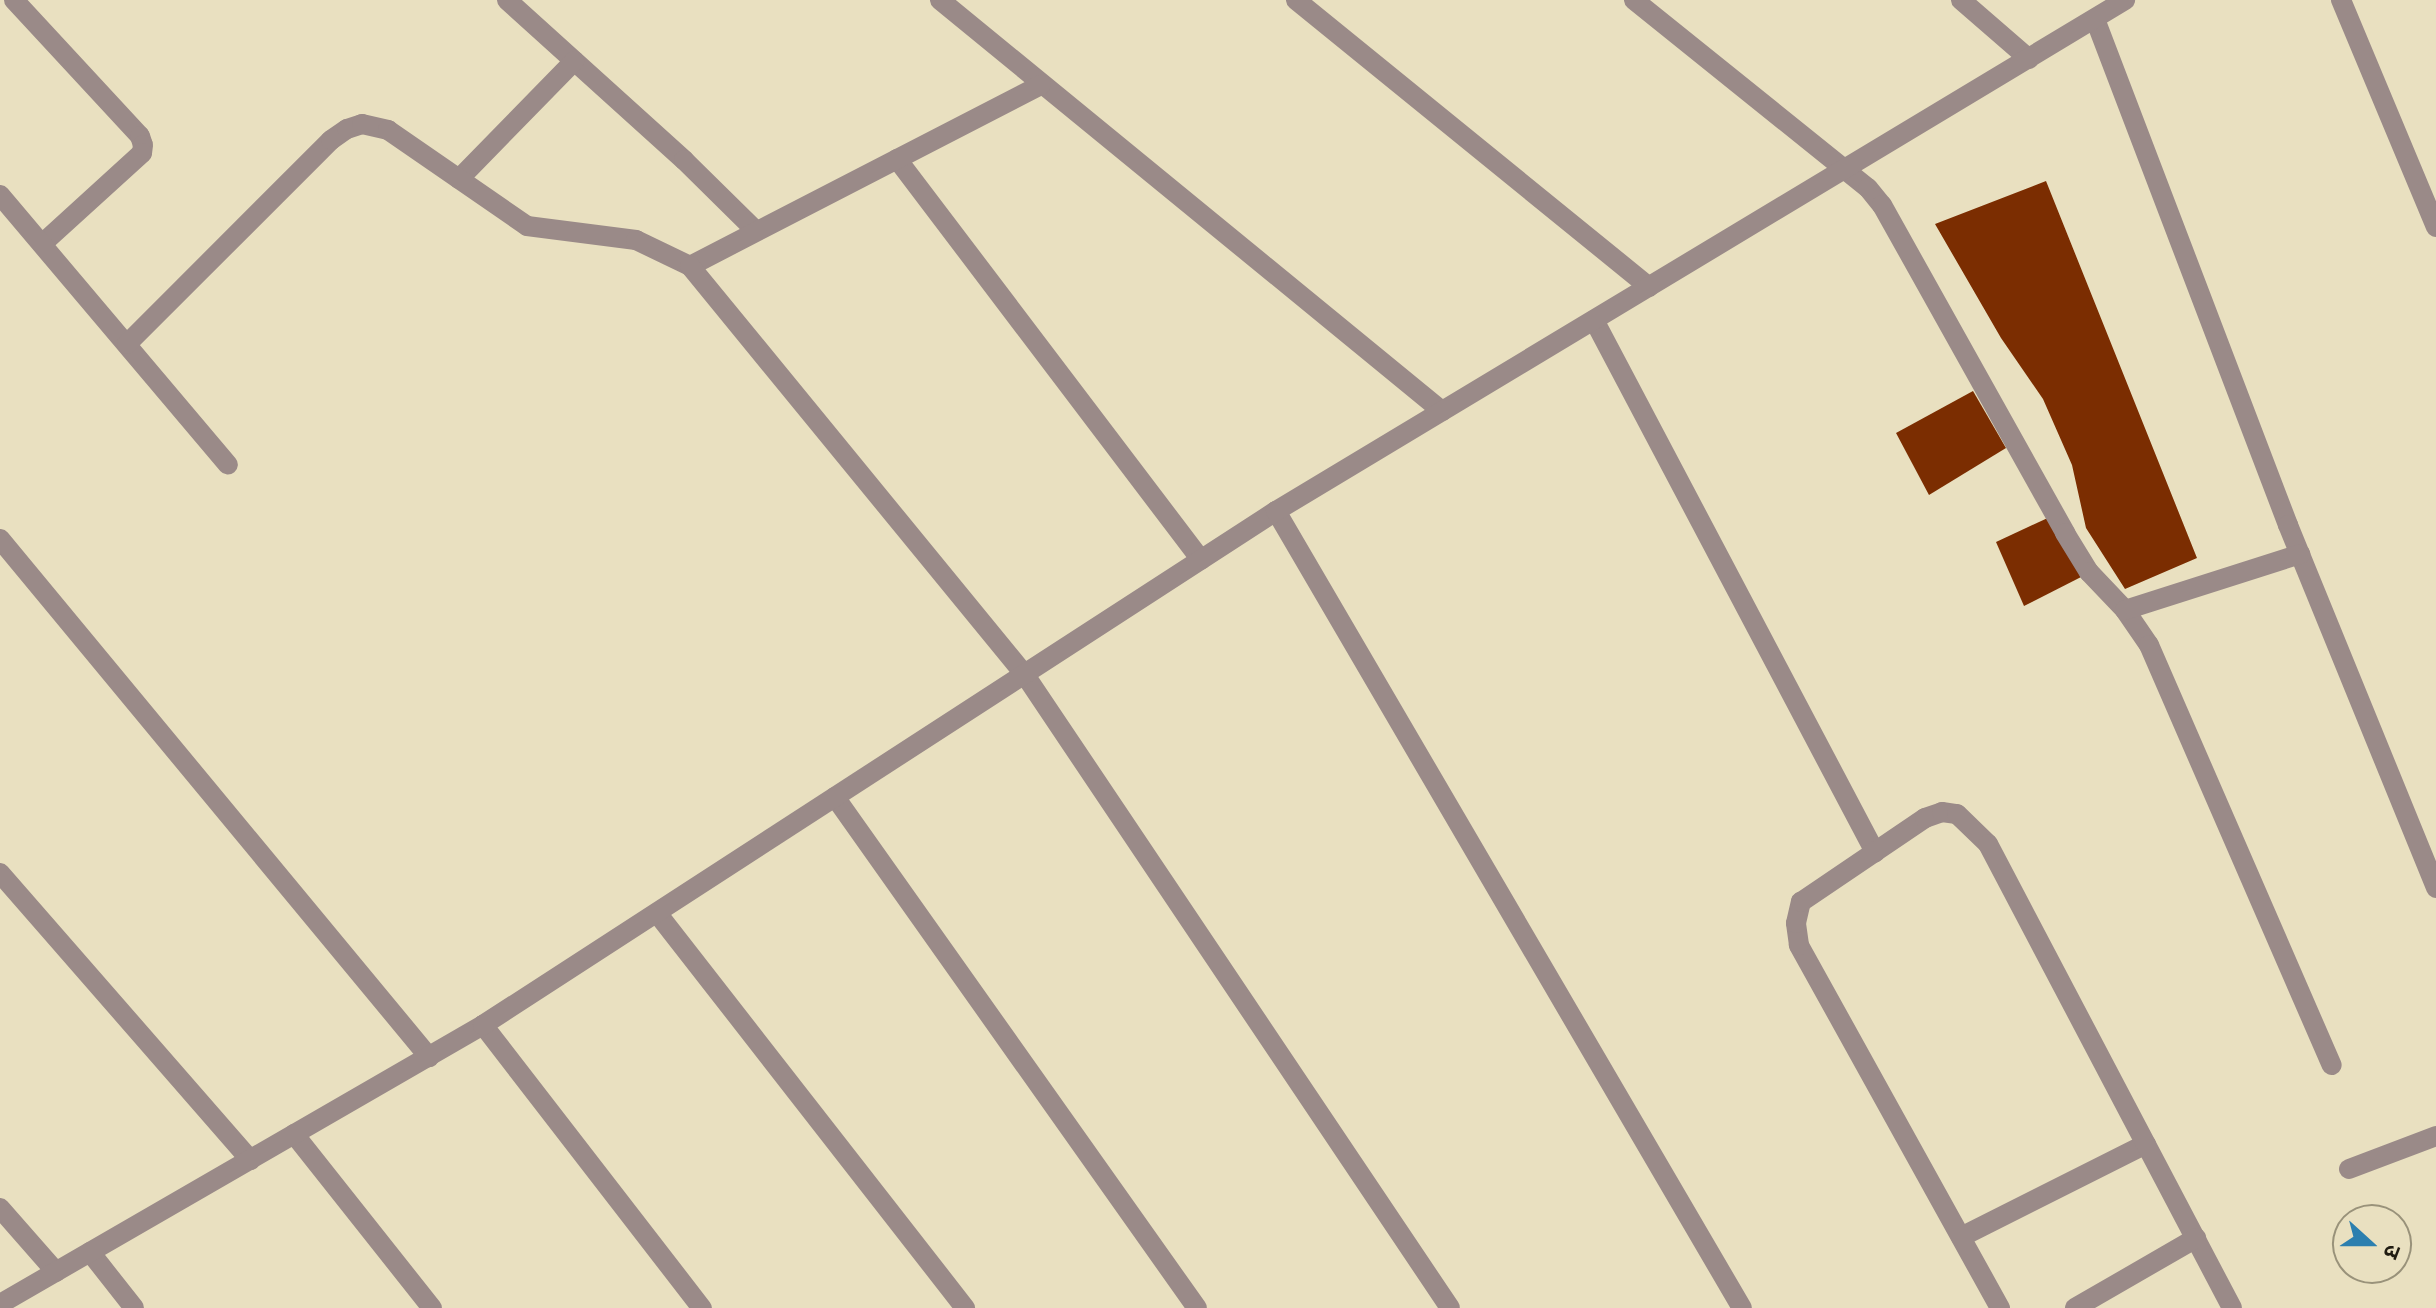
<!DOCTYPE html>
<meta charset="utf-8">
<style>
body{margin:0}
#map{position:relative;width:2436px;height:1308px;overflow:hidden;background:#e9e0c0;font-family:Merriweather,"Noto Sans Devanagari",serif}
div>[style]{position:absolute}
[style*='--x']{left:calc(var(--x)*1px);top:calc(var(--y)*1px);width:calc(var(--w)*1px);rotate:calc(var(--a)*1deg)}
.building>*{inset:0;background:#7b2d01}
.minor>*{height:20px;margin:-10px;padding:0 10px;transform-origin:10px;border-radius:10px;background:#9a8a88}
span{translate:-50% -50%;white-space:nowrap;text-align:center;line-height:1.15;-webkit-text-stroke:8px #e9e0c0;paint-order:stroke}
.north{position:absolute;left:2332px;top:1204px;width:80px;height:80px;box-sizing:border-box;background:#e9e0c0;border:2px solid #99927a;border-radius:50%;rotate:111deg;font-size:22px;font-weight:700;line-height:32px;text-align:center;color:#201c11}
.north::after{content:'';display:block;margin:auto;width:28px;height:36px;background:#2c7faf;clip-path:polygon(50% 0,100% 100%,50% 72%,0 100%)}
</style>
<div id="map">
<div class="building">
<div style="clip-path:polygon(2046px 181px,2197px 558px,2125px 589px,2086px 528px,2072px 465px,2043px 399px,2001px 338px,1935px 224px)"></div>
<div style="clip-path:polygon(1973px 391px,2006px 448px,1929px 495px,1896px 433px)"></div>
<div style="clip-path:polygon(2052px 516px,2085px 575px,2024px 606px,1996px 542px)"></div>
</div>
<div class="minor">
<div style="--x:14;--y:0;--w:185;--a:47.2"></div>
<div style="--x:140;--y:136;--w:9;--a:72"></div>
<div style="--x:143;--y:145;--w:8;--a:97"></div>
<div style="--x:142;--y:153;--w:135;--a:137.7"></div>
<div style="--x:507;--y:0;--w:239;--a:42.1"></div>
<div style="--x:684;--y:160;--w:101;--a:44.6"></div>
<div style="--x:940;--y:0;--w:649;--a:39.31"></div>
<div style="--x:1296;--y:0;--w:455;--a:39.1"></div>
<div style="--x:1634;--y:0;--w:300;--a:38.8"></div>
<div style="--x:1868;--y:188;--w:22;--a:51"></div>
<div style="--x:1882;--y:205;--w:376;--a:60.8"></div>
<div style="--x:2065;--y:533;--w:46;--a:58.4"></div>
<div style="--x:2089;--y:572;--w:52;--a:46.5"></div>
<div style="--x:2125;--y:610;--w:42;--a:55.6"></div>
<div style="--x:2149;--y:645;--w:458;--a:66.5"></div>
<div style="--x:1961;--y:0;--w:90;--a:40.9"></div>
<div style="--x:2341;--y:0;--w:246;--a:67.3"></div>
<div style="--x:2095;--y:19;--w:542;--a:69.12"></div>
<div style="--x:2288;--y:525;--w:392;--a:67.8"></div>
<div style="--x:897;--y:159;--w:503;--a:52.83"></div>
<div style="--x:459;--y:179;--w:165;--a:-45.7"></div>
<div style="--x:0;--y:195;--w:353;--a:49.8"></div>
<div style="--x:690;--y:266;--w:395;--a:-27.3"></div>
<div style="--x:1594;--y:320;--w:602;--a:62.16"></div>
<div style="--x:127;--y:344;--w:288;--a:-45"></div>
<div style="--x:331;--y:140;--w:19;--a:-35"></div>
<div style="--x:347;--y:129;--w:16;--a:-18"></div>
<div style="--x:362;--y:124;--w:27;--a:13"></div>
<div style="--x:388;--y:130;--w:169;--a:34.6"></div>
<div style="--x:527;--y:226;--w:110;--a:7.3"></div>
<div style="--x:636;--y:240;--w:60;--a:25.7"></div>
<div style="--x:690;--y:266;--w:529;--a:50.68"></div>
<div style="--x:1025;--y:675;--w:762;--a:56.12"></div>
<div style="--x:1276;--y:511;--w:923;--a:59.69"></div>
<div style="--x:0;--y:539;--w:673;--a:50.37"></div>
<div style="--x:2125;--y:610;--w:184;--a:-17.7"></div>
<div style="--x:835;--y:797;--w:626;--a:54.69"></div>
<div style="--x:0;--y:873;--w:381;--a:48.9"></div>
<div style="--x:657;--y:913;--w:501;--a:52.05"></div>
<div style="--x:483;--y:1025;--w:358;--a:52.3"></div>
<div style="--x:294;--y:1134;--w:222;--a:51.6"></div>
<div style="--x:2349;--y:1169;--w:93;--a:-20.8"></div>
<div style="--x:0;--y:1208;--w:85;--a:48.8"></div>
<div style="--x:1961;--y:1237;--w:207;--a:-26.7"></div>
<div style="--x:90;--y:1252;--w:71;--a:51.8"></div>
<div style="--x:0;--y:1304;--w:558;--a:-30.01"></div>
<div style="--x:483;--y:1025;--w:945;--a:-32.95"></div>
<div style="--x:1276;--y:511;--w:991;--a:-31.04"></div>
<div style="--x:2000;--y:1308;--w:415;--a:-119"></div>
<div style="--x:1799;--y:945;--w:22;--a:-98"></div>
<div style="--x:1796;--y:923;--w:22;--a:-77"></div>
<div style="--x:1801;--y:902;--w:150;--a:-34.1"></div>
<div style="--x:1925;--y:818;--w:18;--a:-19"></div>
<div style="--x:1942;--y:812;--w:15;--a:8"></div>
<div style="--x:1957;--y:814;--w:43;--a:44.1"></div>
<div style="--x:1988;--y:844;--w:524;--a:62.26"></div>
<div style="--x:2075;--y:1308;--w:140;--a:-30"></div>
</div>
<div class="north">उ</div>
</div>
